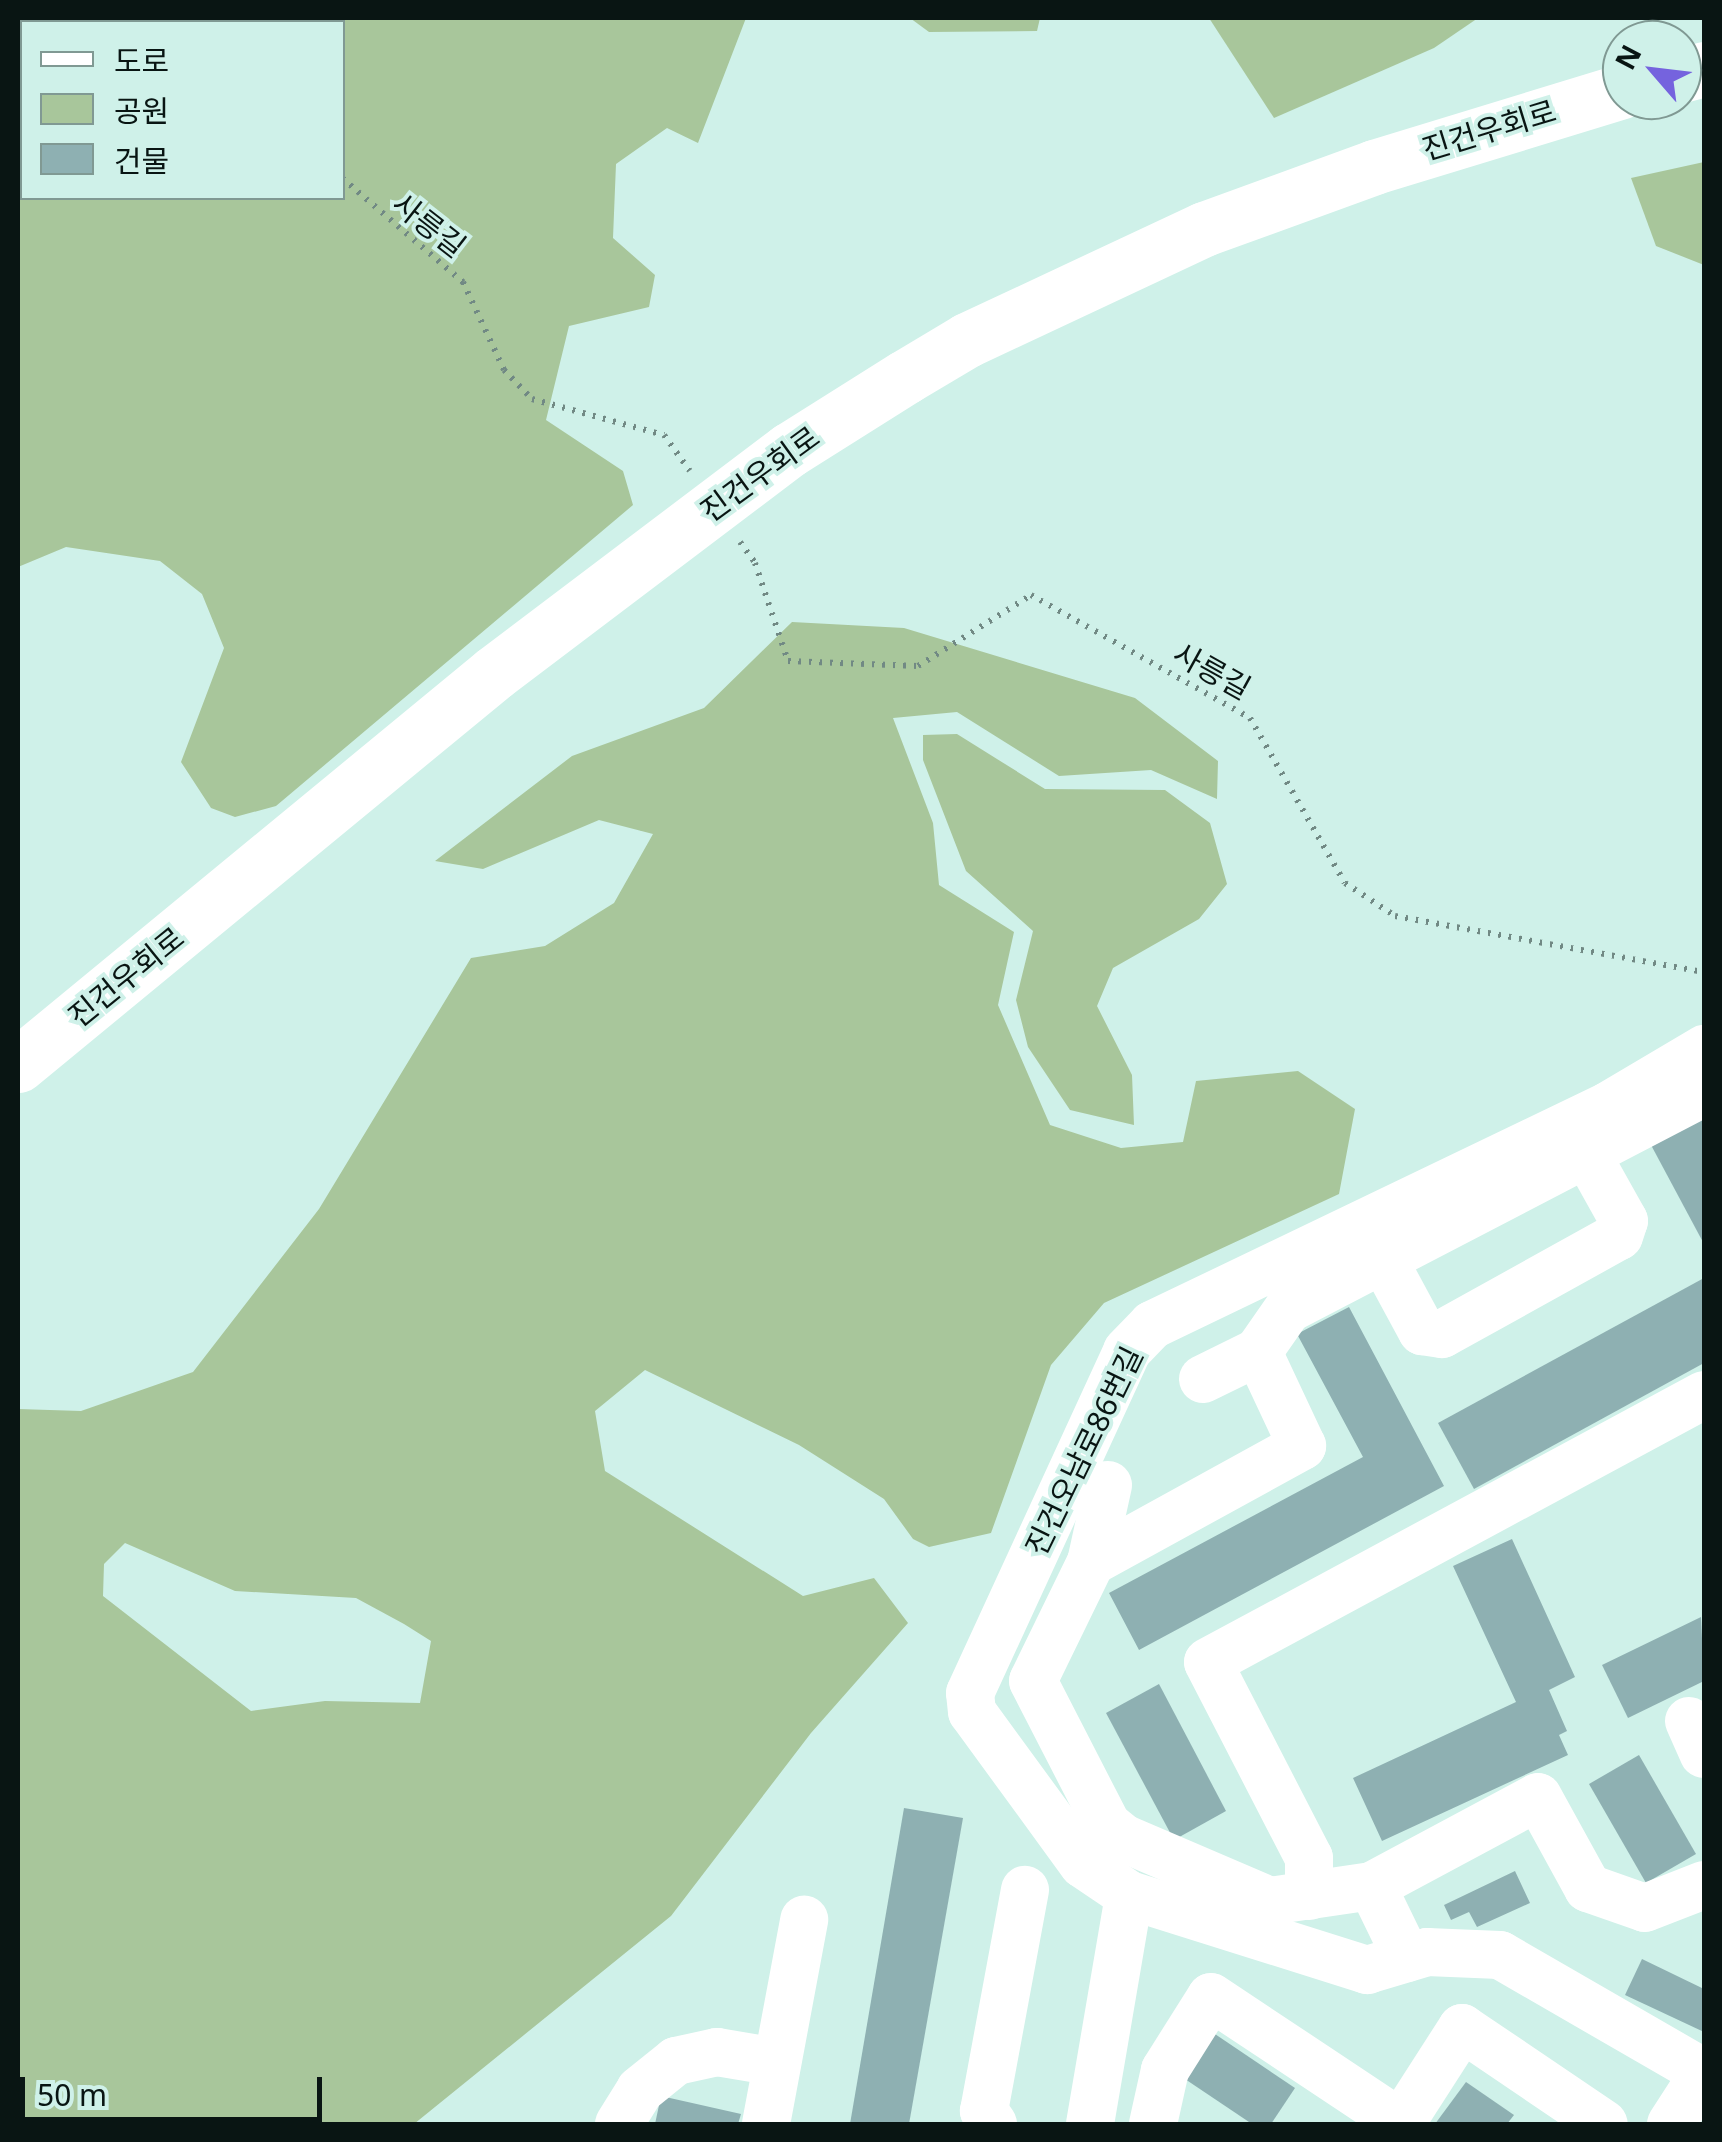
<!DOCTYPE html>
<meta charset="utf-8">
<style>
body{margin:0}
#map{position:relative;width:1722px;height:2142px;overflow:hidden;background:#cff1e9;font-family:"Noto Sans","Noto Sans KR",sans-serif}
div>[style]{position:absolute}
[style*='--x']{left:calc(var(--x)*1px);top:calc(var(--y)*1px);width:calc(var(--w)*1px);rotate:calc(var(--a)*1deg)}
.green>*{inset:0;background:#a8c69b}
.building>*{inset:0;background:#8eb0b2}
.path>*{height:6px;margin-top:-3px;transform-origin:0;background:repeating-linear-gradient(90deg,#718984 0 2.5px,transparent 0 10.5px)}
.minor>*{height:48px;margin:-24px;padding:0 24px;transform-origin:24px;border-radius:24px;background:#fff}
.major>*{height:55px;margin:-27.5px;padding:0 27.5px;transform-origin:27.5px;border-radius:27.5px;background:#fff}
span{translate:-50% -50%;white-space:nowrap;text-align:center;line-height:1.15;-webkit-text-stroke:8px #cff1e9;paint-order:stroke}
.street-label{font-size:30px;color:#091513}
.frame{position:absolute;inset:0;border:20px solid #091513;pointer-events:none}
.legend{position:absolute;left:20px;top:20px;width:325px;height:180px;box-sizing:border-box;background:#cff1e9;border:2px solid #809993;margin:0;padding:12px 18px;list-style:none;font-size:30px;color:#091513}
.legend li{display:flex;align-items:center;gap:20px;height:50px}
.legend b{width:50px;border:2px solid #809993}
.north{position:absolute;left:1602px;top:20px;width:100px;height:100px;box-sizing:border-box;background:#cff1e9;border:2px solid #809993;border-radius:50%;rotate:298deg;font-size:28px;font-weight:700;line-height:40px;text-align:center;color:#091513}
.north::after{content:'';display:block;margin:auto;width:35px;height:45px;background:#7563de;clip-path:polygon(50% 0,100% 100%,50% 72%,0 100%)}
.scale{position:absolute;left:20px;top:2077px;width:302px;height:45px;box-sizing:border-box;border:5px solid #091513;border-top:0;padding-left:12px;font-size:30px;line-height:35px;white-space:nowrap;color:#091513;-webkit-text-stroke:8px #cff1e9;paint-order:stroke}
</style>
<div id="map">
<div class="green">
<div style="clip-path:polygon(evenodd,18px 18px,746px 18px,698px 143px,667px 128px,616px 164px,613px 238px,655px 275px,649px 307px,569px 326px,546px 420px,623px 471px,633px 505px,276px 806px,235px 817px,211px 808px,181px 762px,224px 648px,202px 594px,160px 561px,66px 547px,18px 567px,18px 18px,342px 22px,342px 198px,22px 198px,22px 22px,342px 22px)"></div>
<div style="clip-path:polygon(910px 18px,1040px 18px,1037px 31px,929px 32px)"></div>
<div style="clip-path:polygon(1209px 18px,1478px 18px,1434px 48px,1274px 118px)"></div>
<div style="clip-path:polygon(1704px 162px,1704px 265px,1656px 246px,1631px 178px)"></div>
<div style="clip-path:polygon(evenodd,792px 622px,904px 628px,1135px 698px,1218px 761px,1217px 799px,1151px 770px,1059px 776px,957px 712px,893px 718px,933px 823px,939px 885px,1014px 932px,998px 1005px,1050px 1125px,1121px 1148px,1183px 1142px,1196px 1081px,1298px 1071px,1355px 1109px,1339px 1194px,1104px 1303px,1051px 1365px,991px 1533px,929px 1547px,913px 1539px,884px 1499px,799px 1445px,645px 1370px,595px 1411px,605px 1471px,803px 1596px,874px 1578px,908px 1623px,811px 1733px,671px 1916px,414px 2124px,18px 2124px,18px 1409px,81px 1411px,193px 1372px,319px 1209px,471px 958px,545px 946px,614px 903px,653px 834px,599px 820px,483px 869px,435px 861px,572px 756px,704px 708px,792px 622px,125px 1543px,235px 1591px,356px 1598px,404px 1624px,431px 1641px,420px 1703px,325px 1701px,251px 1711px,103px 1596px,104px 1564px,125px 1543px)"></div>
<div style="clip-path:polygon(957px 734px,1045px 789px,1165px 790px,1210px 823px,1227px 884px,1199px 919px,1113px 968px,1097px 1006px,1132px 1075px,1134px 1125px,1070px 1110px,1028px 1047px,1016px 1000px,1033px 931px,966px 871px,923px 760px,923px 735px)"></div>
</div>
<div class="building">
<div style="clip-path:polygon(1704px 1116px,1704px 1244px,1651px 1145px)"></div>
<div style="clip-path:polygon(1704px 1278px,1704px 1363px,1474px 1489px,1438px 1423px)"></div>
<div style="clip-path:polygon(1349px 1307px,1444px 1486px,1139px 1650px,1109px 1593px,1363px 1457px,1297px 1334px)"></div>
<div style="clip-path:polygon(1512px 1539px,1575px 1677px,1549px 1690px,1567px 1731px,1559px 1735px,1568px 1755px,1382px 1841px,1353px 1778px,1516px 1702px,1453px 1566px)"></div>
<div style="clip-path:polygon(1701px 1617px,1704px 1681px,1628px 1718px,1602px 1665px)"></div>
<div style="clip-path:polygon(1159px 1684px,1226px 1811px,1174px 1840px,1106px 1713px)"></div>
<div style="clip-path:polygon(1639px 1755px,1696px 1854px,1646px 1883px,1589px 1784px)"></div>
<div style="clip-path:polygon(904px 1808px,963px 1818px,909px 2124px,850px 2124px)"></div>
<div style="clip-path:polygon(1515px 1871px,1530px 1903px,1477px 1927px,1469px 1912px,1451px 1920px,1444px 1905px)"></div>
<div style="clip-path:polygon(1642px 1959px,1704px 1989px,1704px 2032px,1625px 1995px)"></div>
<div style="clip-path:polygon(1209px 2030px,1295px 2088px,1271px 2124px,1252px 2124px,1179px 2075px)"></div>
<div style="clip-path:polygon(1466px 2082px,1514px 2115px,1507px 2124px,1435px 2124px)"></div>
<div style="clip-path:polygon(661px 2096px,741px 2114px,738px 2124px,655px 2124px)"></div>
</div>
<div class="path">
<div style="--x:175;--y:18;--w:5;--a:53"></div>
<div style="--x:342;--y:178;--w:160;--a:40.7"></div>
<div style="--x:463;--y:282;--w:97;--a:65"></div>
<div style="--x:504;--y:370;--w:40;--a:46"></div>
<div style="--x:532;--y:399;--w:137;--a:15.3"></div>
<div style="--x:664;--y:435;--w:44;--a:54.2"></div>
<div style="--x:740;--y:542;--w:26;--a:54"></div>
<div style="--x:755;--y:563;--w:103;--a:71.4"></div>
<div style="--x:788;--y:661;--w:130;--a:2.2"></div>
<div style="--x:918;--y:666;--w:133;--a:-32.1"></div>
<div style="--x:1031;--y:595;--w:251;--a:29.3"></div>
<div style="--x:1250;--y:718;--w:190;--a:60.1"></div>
<div style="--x:1345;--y:883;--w:60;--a:33.4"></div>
<div style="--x:1395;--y:916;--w:314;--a:10.3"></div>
</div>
<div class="minor">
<div style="--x:1383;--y:1259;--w:82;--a:61.6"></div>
<div style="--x:1422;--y:1331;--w:20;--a:9"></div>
<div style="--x:1442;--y:1334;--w:202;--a:-29"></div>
<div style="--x:1619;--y:1236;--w:16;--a:-72"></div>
<div style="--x:1624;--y:1221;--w:78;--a:-119.2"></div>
<div style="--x:1203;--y:1379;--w:61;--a:-26.1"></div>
<div style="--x:1258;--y:1352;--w:52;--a:-55.1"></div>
<div style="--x:1288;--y:1309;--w:469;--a:-27.5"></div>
<div style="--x:1108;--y:1485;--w:79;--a:102.4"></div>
<div style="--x:1091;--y:1562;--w:132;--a:116"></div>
<div style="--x:1033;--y:1681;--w:162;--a:62.8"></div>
<div style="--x:1107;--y:1825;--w:21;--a:39"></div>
<div style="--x:1123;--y:1838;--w:160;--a:23.2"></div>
<div style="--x:1270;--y:1901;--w:103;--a:-8.4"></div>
<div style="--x:1372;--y:1886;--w:188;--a:-28.2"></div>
<div style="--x:1538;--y:1797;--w:104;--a:61.2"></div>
<div style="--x:1588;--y:1888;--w:60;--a:19.3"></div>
<div style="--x:1645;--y:1908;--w:63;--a:-21.3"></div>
<div style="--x:1091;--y:1562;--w:241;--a:-28.8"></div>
<div style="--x:1302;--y:1446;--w:104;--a:-115.1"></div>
<div style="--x:1689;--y:1721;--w:36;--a:66"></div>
<div style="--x:1372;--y:1886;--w:80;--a:64.1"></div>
<div style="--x:1129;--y:1895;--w:250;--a:17.5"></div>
<div style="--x:1367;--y:1970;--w:63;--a:-16.7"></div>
<div style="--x:1427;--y:1952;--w:73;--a:2.4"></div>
<div style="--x:1500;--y:1955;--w:236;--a:30"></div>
<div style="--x:1309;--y:1896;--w:38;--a:-90"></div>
<div style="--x:1309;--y:1858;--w:220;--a:-117.3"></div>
<div style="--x:1208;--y:1662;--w:563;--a:-28.29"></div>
<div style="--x:619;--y:2124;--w:40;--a:-58"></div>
<div style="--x:640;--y:2090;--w:46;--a:-38.9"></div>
<div style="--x:676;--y:2061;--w:42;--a:-12.4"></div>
<div style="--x:717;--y:2052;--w:61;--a:9.5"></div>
<div style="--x:766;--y:2124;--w:208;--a:-79.4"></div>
<div style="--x:993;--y:2124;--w:16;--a:-125"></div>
<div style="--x:984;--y:2111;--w:225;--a:-79.5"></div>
<div style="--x:1090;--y:2124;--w:232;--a:-80.3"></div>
<div style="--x:1129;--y:1895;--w:55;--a:-146"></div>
<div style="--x:1083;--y:1864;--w:188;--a:-126.1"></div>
<div style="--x:972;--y:1712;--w:19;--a:-96"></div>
<div style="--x:970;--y:1693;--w:376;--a:-65.3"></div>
<div style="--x:1127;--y:1351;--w:36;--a:-46"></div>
<div style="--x:1152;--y:1325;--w:506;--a:-25.65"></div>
<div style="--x:1608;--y:1106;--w:112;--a:-30.7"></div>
<div style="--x:1153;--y:2124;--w:55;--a:-77.5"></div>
<div style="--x:1165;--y:2070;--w:86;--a:-57.8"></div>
<div style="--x:1211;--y:1997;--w:228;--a:33.6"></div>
<div style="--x:1401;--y:2123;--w:113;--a:-57.3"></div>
<div style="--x:1462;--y:2028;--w:171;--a:34.1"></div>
<div style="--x:1671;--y:2124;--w:61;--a:-57.1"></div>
</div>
<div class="major">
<div style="--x:1682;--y:75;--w:23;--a:-15"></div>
<div style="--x:18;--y:1065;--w:617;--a:-39.47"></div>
<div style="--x:494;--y:673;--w:370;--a:-37.1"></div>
<div style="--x:789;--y:450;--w:137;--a:-32.2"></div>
<div style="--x:905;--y:377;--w:72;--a:-30.8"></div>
<div style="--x:967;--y:340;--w:262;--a:-25.1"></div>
<div style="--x:1204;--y:229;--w:181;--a:-20"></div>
<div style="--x:1374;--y:167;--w:259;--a:-17"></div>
</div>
<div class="street-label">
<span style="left:1489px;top:130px;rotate:-17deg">진건우회로</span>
<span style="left:429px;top:225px;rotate:38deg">사릉길</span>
<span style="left:760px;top:474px;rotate:-36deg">진건우회로</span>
<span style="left:1212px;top:671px;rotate:29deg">사릉길</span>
<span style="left:126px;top:977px;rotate:-39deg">진건우회로</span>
<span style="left:1084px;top:1451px;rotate:-64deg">진건오남로86번길</span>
</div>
<div class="frame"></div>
<ul class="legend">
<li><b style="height:12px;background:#fff"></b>도로</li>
<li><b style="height:28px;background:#a8c69b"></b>공원</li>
<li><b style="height:28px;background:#8eb0b2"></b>건물</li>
</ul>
<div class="north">N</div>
<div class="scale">50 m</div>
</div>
